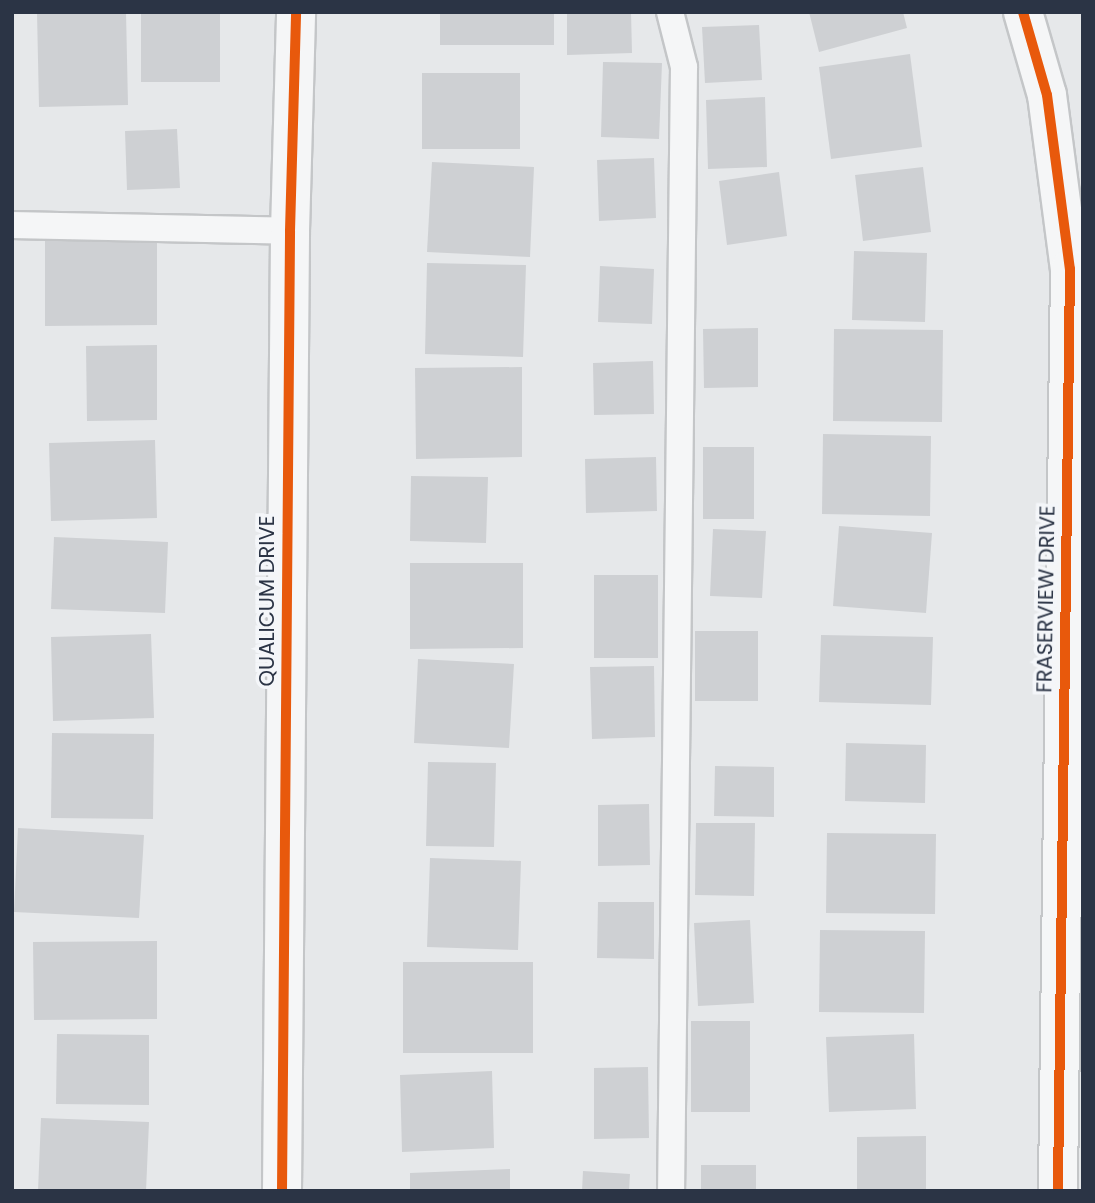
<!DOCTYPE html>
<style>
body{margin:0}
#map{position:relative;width:1095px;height:1203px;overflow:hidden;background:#e6e8ea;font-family:Poppins,sans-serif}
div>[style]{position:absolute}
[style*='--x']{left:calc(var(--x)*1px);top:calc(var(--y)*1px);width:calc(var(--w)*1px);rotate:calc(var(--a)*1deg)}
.building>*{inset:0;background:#ced0d3}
.roads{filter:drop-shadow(2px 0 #c4c6c8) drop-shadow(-2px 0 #c4c6c8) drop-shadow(0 2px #c4c6c8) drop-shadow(0 -2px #c4c6c8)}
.service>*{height:26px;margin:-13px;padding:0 13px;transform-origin:13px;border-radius:13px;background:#f5f6f7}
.minor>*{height:38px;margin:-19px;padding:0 19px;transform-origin:19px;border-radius:19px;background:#f5f6f7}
.cycleway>*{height:10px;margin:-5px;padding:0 5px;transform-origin:5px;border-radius:5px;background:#e8590c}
span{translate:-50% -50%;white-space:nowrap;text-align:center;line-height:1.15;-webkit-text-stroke:7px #f4f6f9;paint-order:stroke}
.street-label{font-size:21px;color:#2b3445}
.frame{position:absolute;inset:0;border:14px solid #2b3445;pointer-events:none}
</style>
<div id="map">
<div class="building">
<div style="clip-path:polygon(37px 12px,126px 12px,128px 105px,39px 107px)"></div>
<div style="clip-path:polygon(141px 12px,220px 12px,220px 82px,141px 82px)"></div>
<div style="clip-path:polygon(440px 12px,554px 12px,554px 45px,440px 45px)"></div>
<div style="clip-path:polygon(567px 12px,631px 12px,632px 53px,567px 55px)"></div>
<div style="clip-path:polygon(809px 12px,903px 12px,907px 28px,819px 52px)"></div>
<div style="clip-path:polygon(759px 25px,762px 80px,705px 83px,702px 27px)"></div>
<div style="clip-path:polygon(910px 54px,922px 147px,831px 159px,819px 67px)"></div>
<div style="clip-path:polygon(603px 62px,662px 63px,659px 139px,601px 137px)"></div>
<div style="clip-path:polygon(422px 73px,520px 73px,520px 149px,422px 149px)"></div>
<div style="clip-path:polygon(765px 97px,767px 167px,708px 169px,706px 100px)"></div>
<div style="clip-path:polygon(177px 129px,180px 188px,127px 190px,125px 131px)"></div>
<div style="clip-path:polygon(654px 158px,656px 218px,599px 221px,597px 160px)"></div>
<div style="clip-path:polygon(432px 162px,534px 167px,530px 257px,427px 252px)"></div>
<div style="clip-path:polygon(923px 167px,931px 232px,863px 241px,855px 175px)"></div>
<div style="clip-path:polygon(779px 172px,787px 236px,727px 245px,719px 181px)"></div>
<div style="clip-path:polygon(157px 237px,157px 325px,45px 326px,45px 239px)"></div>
<div style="clip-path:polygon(854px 251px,927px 253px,925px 322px,852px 320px)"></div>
<div style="clip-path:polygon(427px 263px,526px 265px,523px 357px,425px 354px)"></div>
<div style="clip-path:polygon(600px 266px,654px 269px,652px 324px,598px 322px)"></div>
<div style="clip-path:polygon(758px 328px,758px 387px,704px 388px,703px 329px)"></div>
<div style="clip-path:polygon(834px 329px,943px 330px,942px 422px,833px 421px)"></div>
<div style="clip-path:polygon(157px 345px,157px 420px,87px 421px,86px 346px)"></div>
<div style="clip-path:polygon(653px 361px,654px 414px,594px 415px,593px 363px)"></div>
<div style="clip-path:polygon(522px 367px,522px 457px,416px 459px,415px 368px)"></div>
<div style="clip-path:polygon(823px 434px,931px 436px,930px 516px,822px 514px)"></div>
<div style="clip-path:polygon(155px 440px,157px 518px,51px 521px,49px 443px)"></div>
<div style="clip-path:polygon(703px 447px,754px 447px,754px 519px,703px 519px)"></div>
<div style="clip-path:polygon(656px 457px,657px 511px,586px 513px,585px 459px)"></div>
<div style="clip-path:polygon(411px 476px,488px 477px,486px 543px,410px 541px)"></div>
<div style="clip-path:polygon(839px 526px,932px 533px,926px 613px,833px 606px)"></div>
<div style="clip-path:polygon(713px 529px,766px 531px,762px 598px,710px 596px)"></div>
<div style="clip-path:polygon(54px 537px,168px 542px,165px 613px,51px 609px)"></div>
<div style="clip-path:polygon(410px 563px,523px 563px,523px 648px,410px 649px)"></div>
<div style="clip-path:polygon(594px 575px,658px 575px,658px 658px,594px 658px)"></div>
<div style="clip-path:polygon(695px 631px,758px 631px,758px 701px,695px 701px)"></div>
<div style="clip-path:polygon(151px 634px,154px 718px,53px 721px,51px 637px)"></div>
<div style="clip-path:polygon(821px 635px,933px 637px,931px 705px,819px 702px)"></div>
<div style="clip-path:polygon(418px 659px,514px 664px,509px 748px,414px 743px)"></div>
<div style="clip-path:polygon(654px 666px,655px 737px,592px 739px,590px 667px)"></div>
<div style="clip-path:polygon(52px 733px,154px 734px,153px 819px,51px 818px)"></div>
<div style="clip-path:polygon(846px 743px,926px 745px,925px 803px,845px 801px)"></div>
<div style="clip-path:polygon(428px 762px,496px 763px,494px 847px,426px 846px)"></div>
<div style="clip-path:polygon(715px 766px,774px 767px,774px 817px,714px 816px)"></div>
<div style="clip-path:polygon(649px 804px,650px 865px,598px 866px,598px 805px)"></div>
<div style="clip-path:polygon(696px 823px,755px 823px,754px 896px,695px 895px)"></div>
<div style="clip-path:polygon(18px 828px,144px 835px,139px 918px,14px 912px)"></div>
<div style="clip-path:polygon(827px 833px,936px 834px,935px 914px,826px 913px)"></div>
<div style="clip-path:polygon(430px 858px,521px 861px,518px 950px,427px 947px)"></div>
<div style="clip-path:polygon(598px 902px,654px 902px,654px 959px,597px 958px)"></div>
<div style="clip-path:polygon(750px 920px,754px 1003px,698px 1006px,694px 923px)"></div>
<div style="clip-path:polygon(820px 930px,925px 931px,924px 1013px,819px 1012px)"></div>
<div style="clip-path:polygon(157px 941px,157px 1019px,34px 1020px,33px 942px)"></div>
<div style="clip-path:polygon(403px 962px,533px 962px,533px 1053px,403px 1053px)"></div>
<div style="clip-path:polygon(691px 1021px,750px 1021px,750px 1112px,691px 1112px)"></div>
<div style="clip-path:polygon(57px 1034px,149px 1035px,149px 1105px,56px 1104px)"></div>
<div style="clip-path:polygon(914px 1034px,916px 1109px,829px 1112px,826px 1037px)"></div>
<div style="clip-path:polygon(648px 1067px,649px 1138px,594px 1139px,594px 1068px)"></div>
<div style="clip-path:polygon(492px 1071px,494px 1148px,402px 1152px,400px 1075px)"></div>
<div style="clip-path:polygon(41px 1118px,149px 1122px,146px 1191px,38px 1191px)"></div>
<div style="clip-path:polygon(926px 1136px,926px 1191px,857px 1191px,857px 1137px)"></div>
<div style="clip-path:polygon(701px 1165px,756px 1165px,756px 1191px,701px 1191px)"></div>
<div style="clip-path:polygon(510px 1169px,510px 1191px,410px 1191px,410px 1173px)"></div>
<div style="clip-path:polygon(583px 1171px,630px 1174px,629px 1191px,582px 1191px)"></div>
</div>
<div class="roads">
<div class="service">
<div style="--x:670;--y:12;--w:57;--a:75.7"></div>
<div style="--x:684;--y:67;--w:1124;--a:90.66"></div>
<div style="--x:12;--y:225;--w:278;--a:1.2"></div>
</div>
<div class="minor">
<div style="--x:1023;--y:12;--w:86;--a:73.9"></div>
<div style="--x:1047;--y:95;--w:176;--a:82.5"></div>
<div style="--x:1070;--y:269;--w:922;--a:90.75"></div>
<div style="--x:282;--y:1191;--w:960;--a:-89.52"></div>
<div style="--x:290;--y:231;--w:219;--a:-88.4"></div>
</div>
</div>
<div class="cycleway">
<div style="--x:1023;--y:12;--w:86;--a:73.9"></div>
<div style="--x:1047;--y:95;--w:176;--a:82.5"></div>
<div style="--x:1070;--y:269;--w:922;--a:90.75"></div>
<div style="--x:282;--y:1191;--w:960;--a:-89.52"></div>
<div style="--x:290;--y:231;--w:219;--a:-88.4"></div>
</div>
<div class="street-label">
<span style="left:1046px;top:599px;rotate:-89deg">FRASERVIEW DRIVE</span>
<span style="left:267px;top:601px;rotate:-90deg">QUALICUM DRIVE</span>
</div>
<div class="frame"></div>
</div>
